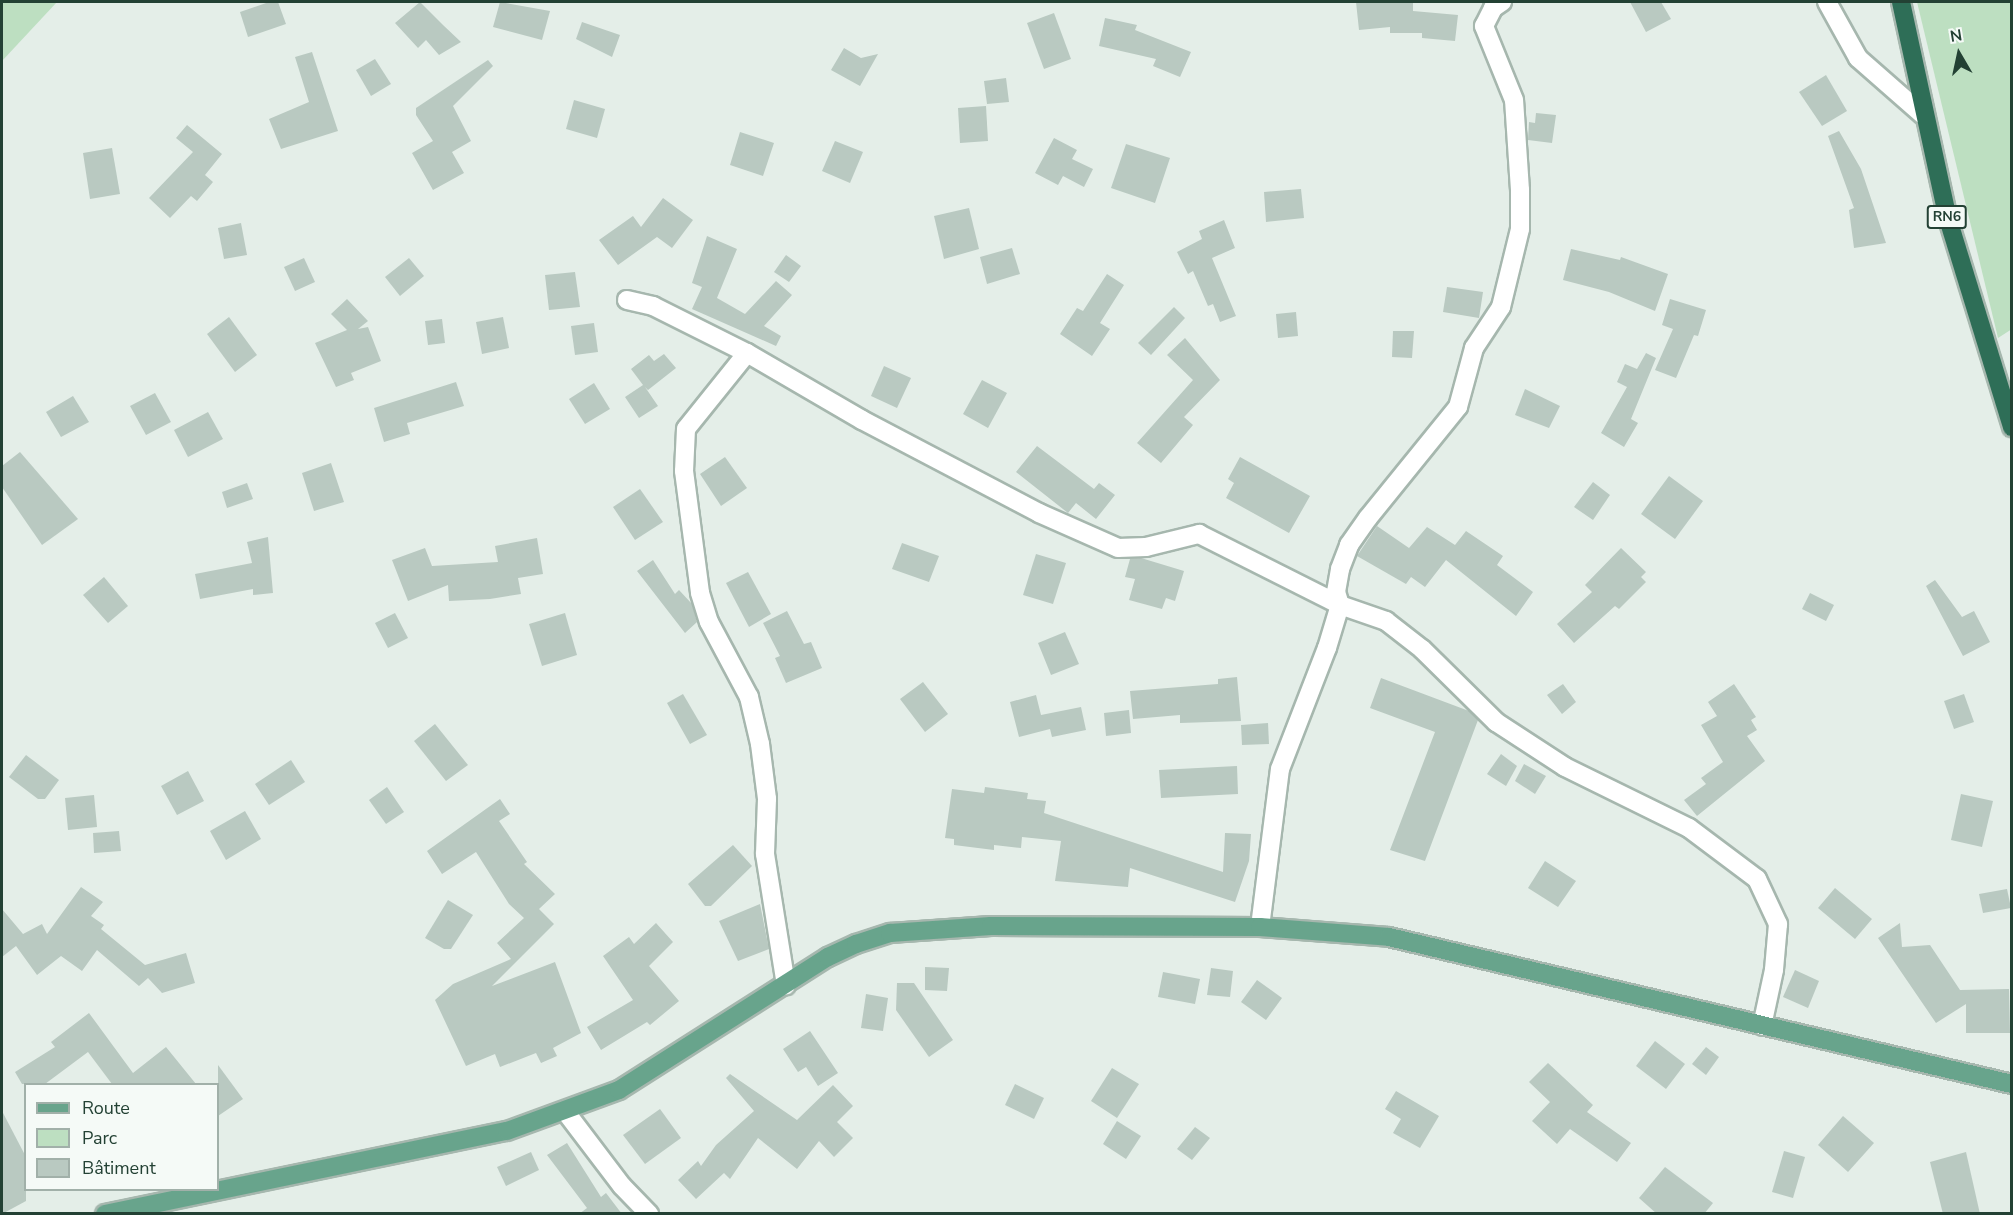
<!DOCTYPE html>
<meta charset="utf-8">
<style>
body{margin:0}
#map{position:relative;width:2013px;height:1215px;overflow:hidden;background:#e4eee8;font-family:"Nunito Sans",sans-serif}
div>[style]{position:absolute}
.green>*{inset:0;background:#bddfc1}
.building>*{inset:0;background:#b9c9c1}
.roads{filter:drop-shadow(2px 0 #a6b7ae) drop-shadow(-2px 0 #a6b7ae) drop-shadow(0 2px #a6b7ae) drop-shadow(0 -2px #a6b7ae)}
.minor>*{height:18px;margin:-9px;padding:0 9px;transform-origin:9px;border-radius:9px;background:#fff}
.major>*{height:18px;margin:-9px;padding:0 9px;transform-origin:9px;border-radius:9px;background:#68a48c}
.highway>*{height:18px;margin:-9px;padding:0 9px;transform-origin:9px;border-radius:9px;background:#2e6e57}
span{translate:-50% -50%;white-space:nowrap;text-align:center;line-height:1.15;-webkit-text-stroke:6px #f5faf7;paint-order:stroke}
.shield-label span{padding:2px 4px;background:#f5faf7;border:2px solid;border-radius:4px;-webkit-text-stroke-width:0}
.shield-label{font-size:14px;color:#234134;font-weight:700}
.frame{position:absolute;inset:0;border:3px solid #234134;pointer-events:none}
.legend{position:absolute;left:24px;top:1083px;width:195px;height:108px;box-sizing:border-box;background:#f5faf7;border:2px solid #a1b0a9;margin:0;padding:8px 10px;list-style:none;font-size:18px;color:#234134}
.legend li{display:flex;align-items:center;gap:12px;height:30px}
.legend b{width:30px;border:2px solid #a1b0a9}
.north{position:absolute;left:1929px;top:24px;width:60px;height:60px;-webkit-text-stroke:4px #f5faf7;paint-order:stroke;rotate:351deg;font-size:16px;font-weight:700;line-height:24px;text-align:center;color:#234134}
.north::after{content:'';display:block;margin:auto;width:21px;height:27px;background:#234134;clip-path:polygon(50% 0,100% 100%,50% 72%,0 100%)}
</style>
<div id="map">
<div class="green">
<i style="clip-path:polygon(2px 2px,57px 2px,2px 61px)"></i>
<i style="clip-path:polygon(1917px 2px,2011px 2px,2012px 329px,1998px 338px)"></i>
</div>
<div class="building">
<i style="clip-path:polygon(269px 2px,278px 2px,286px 24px,248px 37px,240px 12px)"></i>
<i style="clip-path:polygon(420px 2px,443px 25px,461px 42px,439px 55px,426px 40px,418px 48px,395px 23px)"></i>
<i style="clip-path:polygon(500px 2px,550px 11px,542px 40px,493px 27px)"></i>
<i style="clip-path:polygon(1356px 2px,1404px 2px,1413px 3px,1413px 11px,1458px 15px,1455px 41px,1422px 38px,1422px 33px,1390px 33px,1390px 27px,1359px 30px)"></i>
<i style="clip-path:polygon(1630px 2px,1661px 2px,1671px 19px,1646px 32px)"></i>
<i style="clip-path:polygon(1054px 13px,1071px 59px,1044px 69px,1027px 23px)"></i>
<i style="clip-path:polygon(1105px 18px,1137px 25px,1135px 30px,1191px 52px,1180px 77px,1153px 66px,1156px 59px,1099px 46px)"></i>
<i style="clip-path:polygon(582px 22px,620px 35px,612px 57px,576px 39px)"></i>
<i style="clip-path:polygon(844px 48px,861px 58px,878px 54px,860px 86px,831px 70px)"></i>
<i style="clip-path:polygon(312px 52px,338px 131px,281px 149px,269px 119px,309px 102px,295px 57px)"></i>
<i style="clip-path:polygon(375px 59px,391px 84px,371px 96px,356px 70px)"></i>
<i style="clip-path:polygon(488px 60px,493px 66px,453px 106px,471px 141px,452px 152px,464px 173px,433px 190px,412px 153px,433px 141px,416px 115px,416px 108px)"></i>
<i style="clip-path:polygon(1826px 75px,1847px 111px,1822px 126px,1799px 92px)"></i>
<i style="clip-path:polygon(1006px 78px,1009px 102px,987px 104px,984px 81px)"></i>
<i style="clip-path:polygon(574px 100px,605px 109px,597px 138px,566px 129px)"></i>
<i style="clip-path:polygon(986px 106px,988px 141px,960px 143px,958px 108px)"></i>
<i style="clip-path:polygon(1536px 113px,1556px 115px,1552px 143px,1528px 140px,1529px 122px,1535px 123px)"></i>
<i style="clip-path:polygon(187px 125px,222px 154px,205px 175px,213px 182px,197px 201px,191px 196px,170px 218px,149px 198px,193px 152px,176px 138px)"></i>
<i style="clip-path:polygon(1839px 131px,1861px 169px,1886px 243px,1854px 248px,1849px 210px,1854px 208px,1828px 136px)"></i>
<i style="clip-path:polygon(740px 132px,774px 143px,763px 176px,730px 165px)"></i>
<i style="clip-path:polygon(1054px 138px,1077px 150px,1072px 159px,1093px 169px,1084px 187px,1063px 176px,1058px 185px,1035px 173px)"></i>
<i style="clip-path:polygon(835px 141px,863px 152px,850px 183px,822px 171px)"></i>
<i style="clip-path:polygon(1126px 144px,1170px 158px,1155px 203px,1111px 188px)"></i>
<i style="clip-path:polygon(112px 148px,120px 194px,90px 199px,83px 153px)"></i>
<i style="clip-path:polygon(1301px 189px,1304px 218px,1266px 222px,1264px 192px)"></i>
<i style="clip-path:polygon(663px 198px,693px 220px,672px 248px,657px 237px,618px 265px,599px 240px,633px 216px,641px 227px)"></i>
<i style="clip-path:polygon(969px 208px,979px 249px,944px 259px,934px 216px)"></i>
<i style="clip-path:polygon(1224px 220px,1235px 248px,1212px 258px,1236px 316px,1220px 322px,1213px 304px,1208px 306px,1193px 271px,1188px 274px,1177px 252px,1202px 239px,1199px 231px)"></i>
<i style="clip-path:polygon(241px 223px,247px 255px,224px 259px,218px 228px)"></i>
<i style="clip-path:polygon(707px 236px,737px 249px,717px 298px,745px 314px,776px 281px,792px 295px,764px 326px,781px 336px,776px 346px,692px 309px,702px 287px,692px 283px)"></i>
<i style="clip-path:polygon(1012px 248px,1020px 274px,987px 284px,980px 257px)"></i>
<i style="clip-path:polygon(1571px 249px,1620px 260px,1621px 257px,1668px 274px,1655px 311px,1609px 292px,1563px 280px)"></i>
<i style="clip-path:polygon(786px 255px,801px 266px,789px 282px,774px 272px)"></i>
<i style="clip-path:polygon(304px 258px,315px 282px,295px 291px,284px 267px)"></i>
<i style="clip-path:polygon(409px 258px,424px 276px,400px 296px,385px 277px)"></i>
<i style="clip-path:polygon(575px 272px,580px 307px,549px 310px,545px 275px)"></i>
<i style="clip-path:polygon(1107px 274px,1124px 285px,1100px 323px,1110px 329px,1092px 356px,1060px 334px,1077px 308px,1083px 311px)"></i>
<i style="clip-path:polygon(1447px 287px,1483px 292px,1479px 318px,1443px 312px)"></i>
<i style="clip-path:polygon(347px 299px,368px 321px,358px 329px,368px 327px,381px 361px,351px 373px,354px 380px,336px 387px,315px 343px,347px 330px,331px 314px)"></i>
<i style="clip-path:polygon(1670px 299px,1706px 310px,1698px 336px,1694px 335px,1676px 378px,1655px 370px,1673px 329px,1662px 325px)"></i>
<i style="clip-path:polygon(1174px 307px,1185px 318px,1151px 355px,1138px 343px)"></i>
<i style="clip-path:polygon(1296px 312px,1298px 336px,1278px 338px,1276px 314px)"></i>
<i style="clip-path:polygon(229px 317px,257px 355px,235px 372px,207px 334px)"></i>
<i style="clip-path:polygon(503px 317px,509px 348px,482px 354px,476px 322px)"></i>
<i style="clip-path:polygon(442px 319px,445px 343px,428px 345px,425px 321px)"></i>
<i style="clip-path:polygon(594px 323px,598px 352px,575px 355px,571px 326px)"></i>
<i style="clip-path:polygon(1393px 331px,1414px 331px,1412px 358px,1392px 357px)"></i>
<i style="clip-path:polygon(1185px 338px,1220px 380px,1184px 417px,1193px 425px,1161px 463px,1137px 443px,1193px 380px,1167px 355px)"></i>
<i style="clip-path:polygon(1646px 353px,1656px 358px,1631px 419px,1638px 423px,1624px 447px,1601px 433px,1627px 387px,1617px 382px,1625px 364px,1637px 369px)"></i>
<i style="clip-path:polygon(664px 354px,676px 368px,648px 390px,645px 387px,658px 406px,639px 418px,625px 397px,643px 385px,631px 369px,649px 355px,654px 361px)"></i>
<i style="clip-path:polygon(884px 366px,911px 378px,897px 408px,871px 396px)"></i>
<i style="clip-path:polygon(982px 380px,1007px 393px,988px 428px,963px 414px)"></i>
<i style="clip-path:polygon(456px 382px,464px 406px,407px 423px,410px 434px,384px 442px,374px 408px)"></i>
<i style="clip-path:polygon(594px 383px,610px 409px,585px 424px,569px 399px)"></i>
<i style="clip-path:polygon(1525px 389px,1560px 406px,1549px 428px,1515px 415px)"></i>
<i style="clip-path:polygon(155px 393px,171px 422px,146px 435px,130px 406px)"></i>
<i style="clip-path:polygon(73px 396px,89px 422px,61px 437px,46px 412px)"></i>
<i style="clip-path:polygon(208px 412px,223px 439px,188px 457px,174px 430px)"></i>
<i style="clip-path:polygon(1037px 446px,1094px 489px,1099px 483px,1115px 495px,1096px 519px,1076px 503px,1068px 513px,1016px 472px)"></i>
<i style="clip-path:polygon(20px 452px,78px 519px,42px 545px,2px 487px,2px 466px)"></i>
<i style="clip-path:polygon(725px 457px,747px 488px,721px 506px,700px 474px)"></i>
<i style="clip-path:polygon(1240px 457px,1310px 496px,1289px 533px,1226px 498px,1234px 483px,1228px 479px)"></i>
<i style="clip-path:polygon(331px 463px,344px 502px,314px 511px,302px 473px)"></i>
<i style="clip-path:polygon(1669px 476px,1703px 501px,1675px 539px,1641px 514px)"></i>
<i style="clip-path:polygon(1593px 482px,1610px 495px,1593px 520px,1574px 507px)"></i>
<i style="clip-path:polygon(247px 483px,253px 499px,227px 508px,222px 492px)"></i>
<i style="clip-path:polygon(640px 489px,663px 522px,635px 540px,613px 507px)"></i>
<i style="clip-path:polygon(1377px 526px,1409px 548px,1427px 527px,1455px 545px,1466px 531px,1503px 556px,1497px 565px,1533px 592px,1516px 616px,1446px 560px,1425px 587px,1411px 577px,1406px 584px,1357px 556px)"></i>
<i style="clip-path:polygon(268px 537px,273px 593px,253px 595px,253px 589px,200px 599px,195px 574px,252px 563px,247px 542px)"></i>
<i style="clip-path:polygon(537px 538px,543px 574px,518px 578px,521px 594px,490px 599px,449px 601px,448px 585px,408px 601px,392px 560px,425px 548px,432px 566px,498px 562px,495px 546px)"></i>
<i style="clip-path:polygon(902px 543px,939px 556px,929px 582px,892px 569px)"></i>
<i style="clip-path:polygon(1621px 548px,1646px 572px,1641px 577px,1646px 582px,1619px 609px,1615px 606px,1574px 643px,1557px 624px,1592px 592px,1585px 585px)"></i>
<i style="clip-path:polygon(1036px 554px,1066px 563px,1053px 604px,1023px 595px)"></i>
<i style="clip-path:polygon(1141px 558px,1184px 571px,1175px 601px,1166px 598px,1162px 609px,1129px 600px,1135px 579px,1125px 577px,1130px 559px)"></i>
<i style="clip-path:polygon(653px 560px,675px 594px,679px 590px,692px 604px,697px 622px,685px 633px,637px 571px)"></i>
<i style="clip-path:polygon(748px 572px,771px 614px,749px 627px,726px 583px)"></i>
<i style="clip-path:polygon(104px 577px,128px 606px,108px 623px,83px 595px)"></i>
<i style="clip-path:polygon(1935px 580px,1962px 617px,1974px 611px,1990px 642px,1963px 656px,1926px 586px)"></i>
<i style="clip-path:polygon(1810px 593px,1834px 605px,1826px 621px,1802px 609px)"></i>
<i style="clip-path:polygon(787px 611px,804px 644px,811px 642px,822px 668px,786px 683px,775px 658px,780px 656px,763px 623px)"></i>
<i style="clip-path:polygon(395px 613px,408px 638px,388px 648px,375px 623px)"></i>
<i style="clip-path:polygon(565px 613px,577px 655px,542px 666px,529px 624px)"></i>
<i style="clip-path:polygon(1065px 632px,1079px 664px,1051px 675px,1038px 643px)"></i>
<i style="clip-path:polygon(1237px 677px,1241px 721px,1180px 723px,1180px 715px,1133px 719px,1130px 691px,1218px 684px,1218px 679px)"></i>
<i style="clip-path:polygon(1381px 678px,1469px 711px,1478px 720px,1425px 861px,1390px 850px,1435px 732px,1370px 708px)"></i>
<i style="clip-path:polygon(923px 682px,948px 714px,925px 732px,900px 699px)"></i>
<i style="clip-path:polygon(1563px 684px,1576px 702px,1562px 714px,1547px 695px)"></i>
<i style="clip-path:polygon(1734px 684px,1756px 717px,1751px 720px,1757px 730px,1747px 736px,1765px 761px,1697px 816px,1684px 800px,1706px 784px,1701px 778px,1723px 762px,1701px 725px,1717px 716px,1708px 702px)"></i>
<i style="clip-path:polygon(683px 694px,707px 735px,690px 744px,667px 703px)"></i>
<i style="clip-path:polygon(1964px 694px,1974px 722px,1954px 729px,1944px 701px)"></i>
<i style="clip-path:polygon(1036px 695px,1041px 715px,1081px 707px,1086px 730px,1052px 737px,1050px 729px,1019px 737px,1010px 702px)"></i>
<i style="clip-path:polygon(1129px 710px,1131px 733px,1106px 736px,1104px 713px)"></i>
<i style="clip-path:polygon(1268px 723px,1269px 744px,1242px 745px,1241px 725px)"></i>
<i style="clip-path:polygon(435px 724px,468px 765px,446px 781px,414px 741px)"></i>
<i style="clip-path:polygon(1501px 754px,1517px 766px,1506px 786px,1487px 774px)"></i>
<i style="clip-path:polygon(26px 755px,59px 780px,45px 799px,38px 799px,9px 777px)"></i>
<i style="clip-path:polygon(291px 760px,305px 782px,269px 805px,255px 784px)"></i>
<i style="clip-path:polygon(1524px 764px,1546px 776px,1535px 794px,1515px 781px)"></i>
<i style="clip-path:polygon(1237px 766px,1238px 794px,1161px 798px,1159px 770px)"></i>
<i style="clip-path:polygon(188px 771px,204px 801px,177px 815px,161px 786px)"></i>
<i style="clip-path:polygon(387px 787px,404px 812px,386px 824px,369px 800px)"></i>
<i style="clip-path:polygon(985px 787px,1028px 793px,1027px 799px,1046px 801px,1044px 813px,1223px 872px,1225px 833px,1251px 834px,1249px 861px,1235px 902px,1130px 868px,1128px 887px,1055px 881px,1061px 841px,1022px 837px,1021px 848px,994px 845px,994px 850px,954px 845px,954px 839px,945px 838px,952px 789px,984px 793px)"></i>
<i style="clip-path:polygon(1961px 794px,1993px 801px,1982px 847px,1951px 840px)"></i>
<i style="clip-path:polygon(94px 795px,97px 827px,68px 830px,65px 798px)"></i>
<i style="clip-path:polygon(500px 799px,510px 814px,499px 821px,527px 862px,524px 864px,555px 894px,539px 909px,554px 924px,492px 986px,555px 962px,581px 1033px,553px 1048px,557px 1056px,541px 1063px,536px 1053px,500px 1067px,495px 1054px,466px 1066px,435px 1000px,453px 984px,511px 959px,497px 943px,524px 918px,509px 904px,476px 852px,442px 874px,427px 851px)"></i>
<i style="clip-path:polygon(245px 811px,261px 839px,226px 860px,210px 831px)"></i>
<i style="clip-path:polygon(119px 831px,121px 851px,94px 853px,93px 833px)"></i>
<i style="clip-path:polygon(733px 845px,752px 866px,711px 906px,705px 906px,688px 884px)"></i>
<i style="clip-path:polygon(1545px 861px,1576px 881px,1558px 907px,1528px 888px)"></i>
<i style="clip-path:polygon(81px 887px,103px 902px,91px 916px,104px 925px,101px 929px,145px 965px,186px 953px,195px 983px,162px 993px,148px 978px,139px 986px,97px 950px,82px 971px,61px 956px,37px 975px,16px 946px,2px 957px,2px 909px,23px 934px,42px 924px,47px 934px)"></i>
<i style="clip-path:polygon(1835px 888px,1872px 919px,1855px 939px,1818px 908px)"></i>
<i style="clip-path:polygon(2007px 889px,2011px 908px,1983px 913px,1979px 894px)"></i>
<i style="clip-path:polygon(448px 900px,473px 915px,451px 949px,444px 949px,425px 938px)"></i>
<i style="clip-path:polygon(760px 904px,769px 949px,738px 961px,719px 921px)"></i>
<i style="clip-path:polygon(656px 923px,673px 942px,649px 966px,679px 1001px,650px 1025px,647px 1022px,601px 1050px,587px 1027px,633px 1000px,603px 956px,629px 937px,634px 944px)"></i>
<i style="clip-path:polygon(1900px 923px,1902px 947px,1930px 945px,1960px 990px,2009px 989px,2010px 1033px,1966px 1033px,1966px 1004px,1936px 1023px,1878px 938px)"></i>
<i style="clip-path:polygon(925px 967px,949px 968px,947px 991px,925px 990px)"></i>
<i style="clip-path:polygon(1211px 968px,1233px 971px,1230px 997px,1207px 995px)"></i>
<i style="clip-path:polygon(1795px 970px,1819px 981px,1808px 1008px,1783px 997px)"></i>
<i style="clip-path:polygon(1163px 972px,1200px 979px,1195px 1004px,1158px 997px)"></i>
<i style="clip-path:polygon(1257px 980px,1282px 998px,1266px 1020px,1241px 1002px)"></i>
<i style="clip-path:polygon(897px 983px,914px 983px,953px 1040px,929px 1057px,896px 1010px)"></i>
<i style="clip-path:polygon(866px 994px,888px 998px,883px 1031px,861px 1028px)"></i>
<i style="clip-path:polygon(89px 1013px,133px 1073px,166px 1047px,196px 1084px,112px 1084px,88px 1052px,45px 1084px,22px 1084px,15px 1072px,55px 1047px,51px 1042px)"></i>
<i style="clip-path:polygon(810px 1031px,838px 1073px,818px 1086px,806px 1067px,798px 1072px,783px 1049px)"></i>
<i style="clip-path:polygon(1655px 1041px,1685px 1064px,1666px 1089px,1636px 1066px)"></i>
<i style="clip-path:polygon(1706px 1047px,1719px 1057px,1706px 1075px,1692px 1064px)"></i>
<i style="clip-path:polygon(1548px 1063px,1593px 1105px,1587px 1112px,1631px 1143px,1617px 1162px,1570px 1129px,1557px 1144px,1532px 1121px,1550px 1102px,1529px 1082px)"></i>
<i style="clip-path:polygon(218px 1065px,243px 1099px,218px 1116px)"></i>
<i style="clip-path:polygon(1112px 1068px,1139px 1084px,1117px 1118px,1091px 1101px)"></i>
<i style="clip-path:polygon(730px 1074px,797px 1120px,833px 1085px,853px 1106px,837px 1122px,853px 1138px,834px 1157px,819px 1141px,797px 1169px,758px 1138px,730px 1179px,724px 1173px,696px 1199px,678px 1180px,698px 1161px,701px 1166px,716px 1145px,754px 1111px,726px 1078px)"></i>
<i style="clip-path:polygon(1015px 1084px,1044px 1098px,1034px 1119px,1005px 1105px)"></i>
<i style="clip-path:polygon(1396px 1091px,1439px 1116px,1420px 1148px,1393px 1133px,1401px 1119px,1385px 1109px)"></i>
<i style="clip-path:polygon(660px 1109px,681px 1138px,645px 1164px,623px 1135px)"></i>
<i style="clip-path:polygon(2px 1111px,26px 1157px,26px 1201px,2px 1214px)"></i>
<i style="clip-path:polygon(1843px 1116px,1874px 1143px,1848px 1172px,1818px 1145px)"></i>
<i style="clip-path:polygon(1117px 1121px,1141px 1136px,1126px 1159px,1103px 1144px)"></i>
<i style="clip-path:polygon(1195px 1127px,1210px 1138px,1192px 1160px,1177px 1149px)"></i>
<i style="clip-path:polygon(567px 1143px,601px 1197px,606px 1193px,622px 1214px,579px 1214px,587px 1208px,547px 1155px)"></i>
<i style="clip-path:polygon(1784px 1151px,1805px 1157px,1793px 1198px,1772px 1192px)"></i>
<i style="clip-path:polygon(531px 1152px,539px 1170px,506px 1186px,497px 1167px)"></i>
<i style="clip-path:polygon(1966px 1152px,1980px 1214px,1943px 1214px,1930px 1162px)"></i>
<i style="clip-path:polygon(1665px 1167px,1713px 1203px,1704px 1214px,1657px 1214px,1639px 1198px)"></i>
</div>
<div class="roads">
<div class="minor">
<i style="left:1827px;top:2px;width:64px;rotate:61deg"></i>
<i style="left:1858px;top:58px;width:86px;rotate:41.2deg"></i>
<i style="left:627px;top:300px;width:27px;rotate:13deg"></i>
<i style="left:653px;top:306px;width:105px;rotate:26.6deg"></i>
<i style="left:747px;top:353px;width:133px;rotate:30.2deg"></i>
<i style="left:862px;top:420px;width:200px;rotate:27.7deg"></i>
<i style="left:1039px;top:513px;width:86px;rotate:23.9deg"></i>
<i style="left:1118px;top:548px;width:28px;rotate:-2deg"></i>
<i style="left:1146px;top:547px;width:55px;rotate:-13.8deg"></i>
<i style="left:1199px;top:534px;width:158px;rotate:26.7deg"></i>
<i style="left:1340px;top:605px;width:49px;rotate:19.2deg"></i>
<i style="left:1386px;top:621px;width:46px;rotate:37.9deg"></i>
<i style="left:1422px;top:649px;width:104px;rotate:44.6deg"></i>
<i style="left:1496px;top:722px;width:82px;rotate:33.1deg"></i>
<i style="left:1565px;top:767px;width:138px;rotate:26.2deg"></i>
<i style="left:1689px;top:828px;width:85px;rotate:36.9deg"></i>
<i style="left:1757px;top:879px;width:50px;rotate:65deg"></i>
<i style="left:1778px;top:924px;width:46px;rotate:95deg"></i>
<i style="left:1774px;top:970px;width:57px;rotate:102.1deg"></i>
<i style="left:747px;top:353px;width:97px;rotate:128.8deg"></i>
<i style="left:686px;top:429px;width:42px;rotate:92.7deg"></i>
<i style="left:684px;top:471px;width:123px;rotate:82.5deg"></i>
<i style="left:700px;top:593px;width:30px;rotate:73deg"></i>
<i style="left:709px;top:622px;width:85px;rotate:61.9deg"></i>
<i style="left:749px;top:697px;width:48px;rotate:76.8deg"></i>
<i style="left:760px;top:744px;width:55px;rotate:82.7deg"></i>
<i style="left:767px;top:799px;width:55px;rotate:92.1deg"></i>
<i style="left:765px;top:854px;width:133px;rotate:80.9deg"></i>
<i style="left:1260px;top:927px;width:159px;rotate:-82.8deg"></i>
<i style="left:1280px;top:769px;width:130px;rotate:-68.8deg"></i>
<i style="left:1327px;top:648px;width:45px;rotate:-73.2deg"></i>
<i style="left:1340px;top:605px;width:14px;rotate:-107deg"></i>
<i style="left:1336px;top:592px;width:23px;rotate:-80deg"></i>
<i style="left:1340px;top:569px;width:26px;rotate:-69deg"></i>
<i style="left:1349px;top:545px;width:33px;rotate:-55deg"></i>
<i style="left:1368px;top:518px;width:143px;rotate:-51deg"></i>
<i style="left:1458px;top:407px;width:61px;rotate:-74.8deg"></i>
<i style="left:1474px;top:348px;width:49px;rotate:-56.6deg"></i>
<i style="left:1501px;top:307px;width:80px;rotate:-76.3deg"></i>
<i style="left:1520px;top:229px;width:39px;rotate:-90deg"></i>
<i style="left:1520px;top:190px;width:90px;rotate:-93.8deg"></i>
<i style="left:1514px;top:100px;width:80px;rotate:-112.1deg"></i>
<i style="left:1484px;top:26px;width:20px;rotate:-63deg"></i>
<i style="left:1493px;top:8px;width:11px;rotate:-34deg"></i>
<i style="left:565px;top:1111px;width:94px;rotate:52.8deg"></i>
<i style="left:622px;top:1186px;width:39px;rotate:46deg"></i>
</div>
<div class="major">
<i style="left:105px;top:1214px;width:410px;rotate:-11.7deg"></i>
<i style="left:507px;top:1131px;width:119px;rotate:-20.1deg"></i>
<i style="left:619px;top:1090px;width:248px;rotate:-32.5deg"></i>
<i style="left:828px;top:957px;width:31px;rotate:-25deg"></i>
<i style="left:856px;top:944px;width:36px;rotate:-18deg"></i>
<i style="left:890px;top:933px;width:101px;rotate:-4deg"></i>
<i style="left:991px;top:926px;width:269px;rotate:0.2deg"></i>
<i style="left:1260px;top:927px;width:129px;rotate:4.4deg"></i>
<i style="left:1389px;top:937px;width:640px;rotate:13.28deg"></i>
</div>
<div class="highway">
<i style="left:1901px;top:2px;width:222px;rotate:77.8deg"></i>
<i style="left:1948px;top:219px;width:218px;rotate:72.9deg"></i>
</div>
</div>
<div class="shield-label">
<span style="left:1947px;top:217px">RN6</span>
</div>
<div class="frame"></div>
<ul class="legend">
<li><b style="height:8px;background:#68a48c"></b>Route</li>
<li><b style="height:16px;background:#bddfc1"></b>Parc</li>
<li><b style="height:16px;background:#b9c9c1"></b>Bâtiment</li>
</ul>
<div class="north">N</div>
</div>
